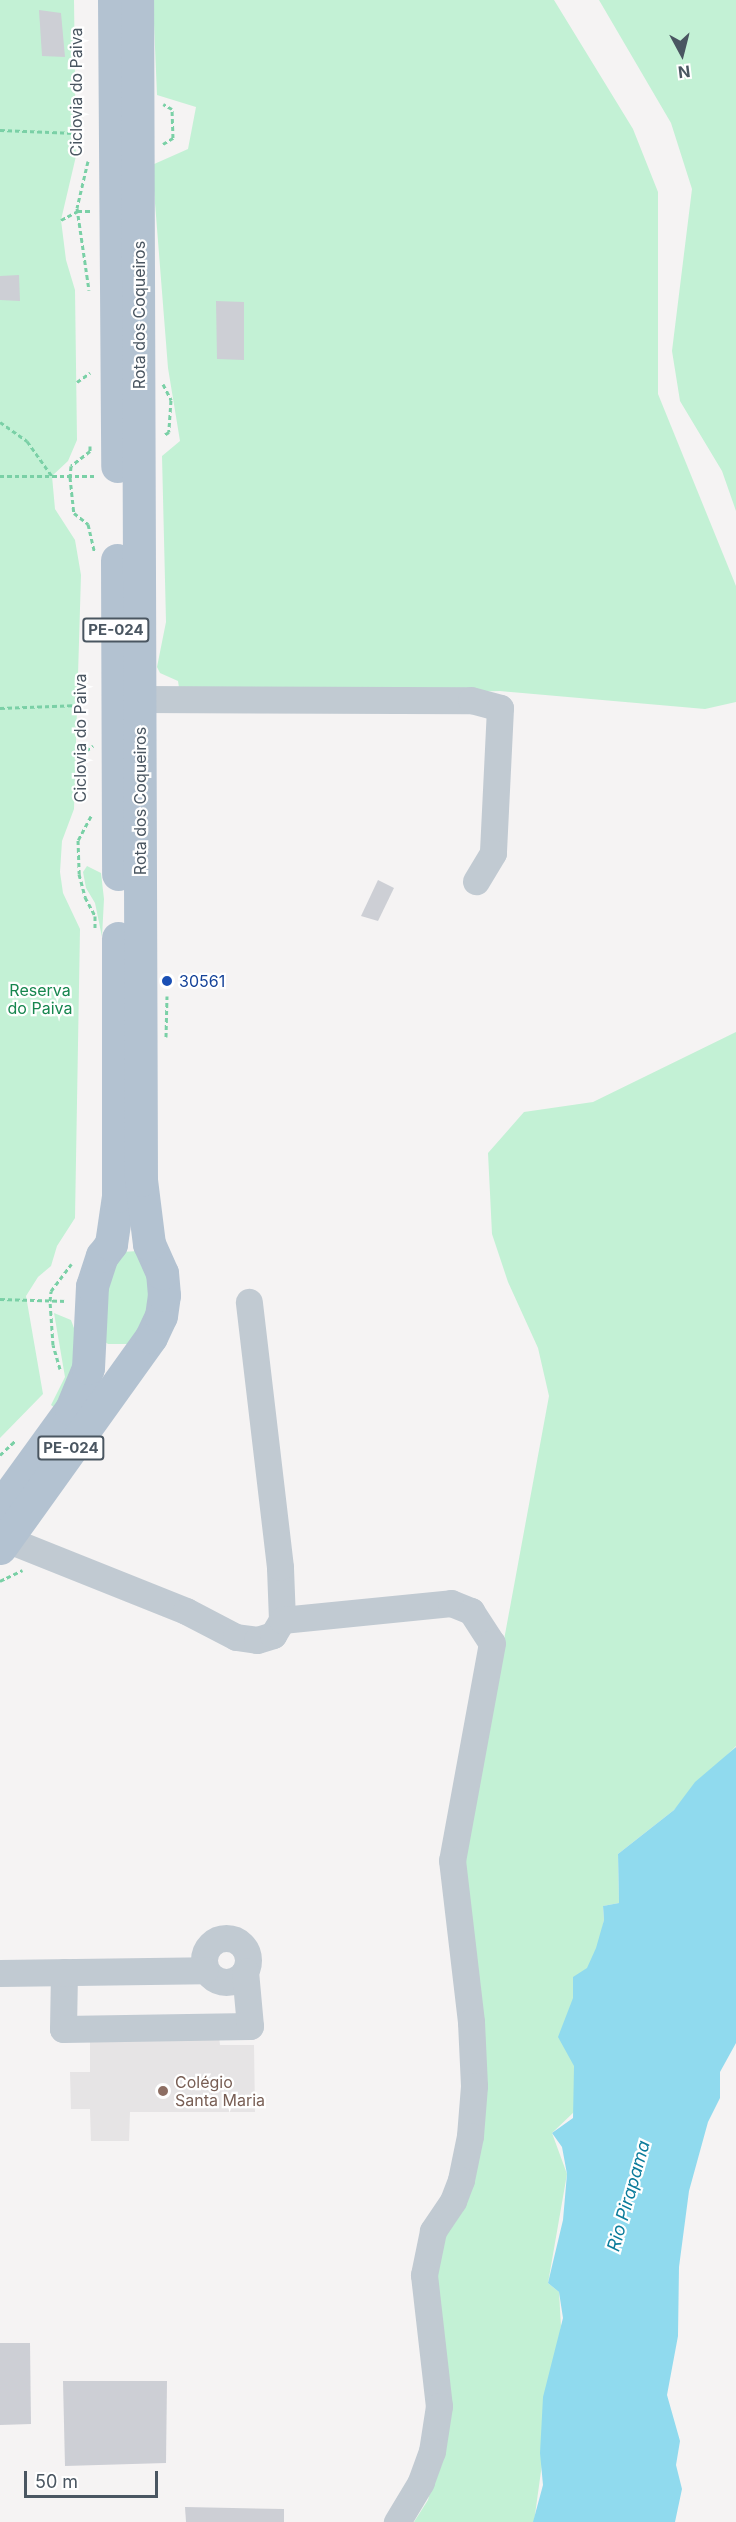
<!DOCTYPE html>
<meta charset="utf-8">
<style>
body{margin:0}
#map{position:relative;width:736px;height:2522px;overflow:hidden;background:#f5f3f3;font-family:Inter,sans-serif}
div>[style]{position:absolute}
.education>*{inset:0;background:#e6e4e5}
.green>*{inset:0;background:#c3f1d5}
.water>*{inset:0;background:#90daee}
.building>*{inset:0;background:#cdcfd5}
.path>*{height:3px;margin-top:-1.5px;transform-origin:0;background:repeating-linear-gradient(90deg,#7ad0a6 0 4.5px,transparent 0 7.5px)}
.minor>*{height:27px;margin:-13.5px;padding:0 13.5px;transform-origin:13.5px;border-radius:13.5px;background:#c1cad2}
.minor>.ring{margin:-13.5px;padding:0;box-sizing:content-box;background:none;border:27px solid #c1cad2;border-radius:50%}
.major>*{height:33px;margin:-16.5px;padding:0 16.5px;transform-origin:16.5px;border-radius:16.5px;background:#b3c2d1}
.dots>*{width:16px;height:16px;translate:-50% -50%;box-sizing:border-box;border:3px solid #fff;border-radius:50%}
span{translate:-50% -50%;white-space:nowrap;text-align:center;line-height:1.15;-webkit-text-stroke:4.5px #fff;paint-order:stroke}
.shield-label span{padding:2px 4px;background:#fff;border:2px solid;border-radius:4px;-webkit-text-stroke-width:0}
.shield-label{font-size:15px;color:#4a5661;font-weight:700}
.street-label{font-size:16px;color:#4a5661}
.transit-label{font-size:16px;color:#164399}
.left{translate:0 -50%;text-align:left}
.park-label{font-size:16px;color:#17864f}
.education-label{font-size:16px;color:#785e54}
.water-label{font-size:18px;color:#0c7c9b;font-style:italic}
.north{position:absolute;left:652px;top:24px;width:60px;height:60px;-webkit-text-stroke:4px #fff;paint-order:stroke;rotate:173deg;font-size:16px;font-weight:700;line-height:24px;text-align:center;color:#4a5661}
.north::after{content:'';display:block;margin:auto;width:21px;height:27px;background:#4a5661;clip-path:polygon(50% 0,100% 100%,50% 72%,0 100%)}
.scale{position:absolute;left:24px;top:2471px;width:134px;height:27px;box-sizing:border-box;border:3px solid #4a5661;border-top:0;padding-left:8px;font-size:18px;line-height:21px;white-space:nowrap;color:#4a5661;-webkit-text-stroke:4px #fff;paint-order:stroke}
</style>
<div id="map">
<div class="education">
<i style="clip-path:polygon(219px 2037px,220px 2045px,254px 2045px,255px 2112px,130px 2112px,129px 2141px,91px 2141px,90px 2109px,71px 2109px,70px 2072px,90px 2072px,90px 2039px)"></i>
</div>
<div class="green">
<i style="clip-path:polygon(0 0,74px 0,76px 156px,61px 220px,66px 260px,75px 290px,77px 440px,68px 461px,52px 476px,55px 509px,75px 540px,81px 575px,74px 809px,62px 841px,60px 872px,63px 893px,80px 929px,75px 1218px,57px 1246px,51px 1266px,38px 1277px,26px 1296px,43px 1394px,0 1438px)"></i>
<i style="clip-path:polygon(153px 0,554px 0,633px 129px,658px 192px,658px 394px,736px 586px,736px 702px,705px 709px,500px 691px,191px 699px,180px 694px,178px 681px,160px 673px,157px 667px,166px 622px,162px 456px,180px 441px,168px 368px,152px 165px,188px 149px,196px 107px,157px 95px)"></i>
<i style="clip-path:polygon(599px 0,736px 0,736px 511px,722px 471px,680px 401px,672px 351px,692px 189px,671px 123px)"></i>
<i style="clip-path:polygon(87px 866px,101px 873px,104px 899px,102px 937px,95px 903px,86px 888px,83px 872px)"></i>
<i style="clip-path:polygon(736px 1032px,736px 1746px,674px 1810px,618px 1854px,619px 1903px,603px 1906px,604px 1920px,574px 2066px,574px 2112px,552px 2133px,567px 2174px,548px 2283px,559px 2292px,561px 2326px,534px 2522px,414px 2522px,428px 2500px,442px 2445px,434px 2273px,441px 2237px,464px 2204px,463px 1862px,549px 1396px,538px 1348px,508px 1282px,492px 1234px,488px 1153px,524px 1112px,593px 1102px)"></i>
<i style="clip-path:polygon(138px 1251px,156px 1297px,130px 1344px,108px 1344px,98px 1337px,97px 1292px,122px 1252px)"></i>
<i style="clip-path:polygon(54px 1313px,71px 1320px,78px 1339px,76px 1365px,55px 1408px,51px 1405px,65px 1377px)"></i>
</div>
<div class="water">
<i style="clip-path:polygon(736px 1747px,736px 2043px,720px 2072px,720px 2098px,708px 2122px,689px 2191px,679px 2267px,678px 2336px,667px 2395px,680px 2441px,676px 2465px,682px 2489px,675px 2522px,533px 2522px,543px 2485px,540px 2453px,543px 2397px,563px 2318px,559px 2292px,548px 2283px,563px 2220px,567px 2174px,562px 2147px,552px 2133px,573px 2118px,574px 2066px,558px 2037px,573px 1998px,573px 1977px,587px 1968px,596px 1948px,604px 1920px,603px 1906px,619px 1903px,618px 1854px,674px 1810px,695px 1782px)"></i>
</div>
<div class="building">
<i style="clip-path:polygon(39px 10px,61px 13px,65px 57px,42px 56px)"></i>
<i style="clip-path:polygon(19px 275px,20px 301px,0 300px,0 276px)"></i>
<i style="clip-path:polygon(216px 301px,244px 302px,244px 360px,217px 359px)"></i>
<i style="clip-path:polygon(378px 880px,394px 888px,378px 921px,361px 916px)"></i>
<i style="clip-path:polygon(0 2343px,30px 2343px,31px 2424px,0 2425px)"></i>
<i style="clip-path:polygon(63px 2381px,167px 2381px,166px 2463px,65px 2466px)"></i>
<i style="clip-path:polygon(185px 2507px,284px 2509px,284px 2522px,186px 2522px)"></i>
</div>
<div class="path">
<i style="left:0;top:130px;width:75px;rotate:2.3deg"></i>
<i style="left:163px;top:144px;width:12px;rotate:-31deg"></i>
<i style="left:173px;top:138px;width:29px;rotate:-92deg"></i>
<i style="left:172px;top:109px;width:10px;rotate:-151deg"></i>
<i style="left:88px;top:161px;width:48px;rotate:103.2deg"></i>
<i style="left:77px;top:208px;width:83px;rotate:81.7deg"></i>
<i style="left:61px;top:220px;width:19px;rotate:-28deg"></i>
<i style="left:78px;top:211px;width:13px"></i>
<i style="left:77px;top:382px;width:16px;rotate:-35deg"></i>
<i style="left:163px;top:384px;width:18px;rotate:63deg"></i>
<i style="left:171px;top:400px;width:32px;rotate:94deg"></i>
<i style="left:169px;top:432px;width:6px;rotate:149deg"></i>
<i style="left:0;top:422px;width:33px;rotate:35deg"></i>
<i style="left:27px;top:441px;width:43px;rotate:54.5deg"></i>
<i style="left:90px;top:446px;width:5px;rotate:90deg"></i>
<i style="left:90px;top:451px;width:24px;rotate:142deg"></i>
<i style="left:71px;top:466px;width:11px;rotate:95deg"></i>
<i style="left:70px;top:477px;width:36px;rotate:84deg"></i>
<i style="left:74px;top:513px;width:18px;rotate:38deg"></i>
<i style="left:88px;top:524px;width:28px;rotate:77deg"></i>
<i style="left:0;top:476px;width:94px"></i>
<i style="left:0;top:708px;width:80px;rotate:-2.1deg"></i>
<i style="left:80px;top:755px;width:16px;rotate:-35deg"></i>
<i style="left:91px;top:816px;width:27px;rotate:118deg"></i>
<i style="left:78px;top:840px;width:34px;rotate:88deg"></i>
<i style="left:79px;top:874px;width:24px;rotate:75deg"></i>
<i style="left:85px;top:897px;width:21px;rotate:62deg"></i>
<i style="left:95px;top:916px;width:13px;rotate:90deg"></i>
<i style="left:166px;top:1037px;width:41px;rotate:-88.6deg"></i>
<i style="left:0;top:1299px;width:67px;rotate:1.7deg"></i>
<i style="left:60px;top:1369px;width:25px;rotate:-106deg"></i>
<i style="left:53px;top:1345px;width:44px;rotate:-93.9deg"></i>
<i style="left:50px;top:1301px;width:10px;rotate:-84deg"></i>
<i style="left:51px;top:1291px;width:34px;rotate:-53deg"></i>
<i style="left:0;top:1455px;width:21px;rotate:-43deg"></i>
<i style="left:0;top:1581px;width:25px;rotate:-26deg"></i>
</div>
<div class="minor">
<i style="left:140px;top:699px;width:331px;rotate:0.2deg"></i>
<i style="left:471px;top:700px;width:30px;rotate:15deg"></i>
<i style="left:500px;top:708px;width:145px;rotate:92.8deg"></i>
<i style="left:493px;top:853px;width:33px;rotate:121deg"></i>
<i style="left:6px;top:1539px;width:194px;rotate:21.8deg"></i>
<i style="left:186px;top:1611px;width:56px;rotate:27.5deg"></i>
<i style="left:236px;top:1637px;width:21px;rotate:8deg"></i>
<i style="left:257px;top:1640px;width:17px;rotate:-17deg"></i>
<i style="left:273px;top:1635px;width:17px;rotate:-59deg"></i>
<i style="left:282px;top:1620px;width:53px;rotate:-92.2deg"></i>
<i style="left:280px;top:1567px;width:267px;rotate:-96.7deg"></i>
<i style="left:282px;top:1620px;width:170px;rotate:-5.7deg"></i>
<i style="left:451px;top:1603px;width:22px;rotate:22deg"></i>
<i style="left:471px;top:1611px;width:38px;rotate:57deg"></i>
<i style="left:492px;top:1643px;width:221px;rotate:100.4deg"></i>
<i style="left:452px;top:1860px;width:163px;rotate:83.3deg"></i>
<i style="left:471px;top:2022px;width:64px;rotate:87.3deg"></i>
<i style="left:474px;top:2086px;width:50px;rotate:94.6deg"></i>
<i style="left:470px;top:2136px;width:45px;rotate:101.6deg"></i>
<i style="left:461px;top:2180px;width:22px;rotate:111deg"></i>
<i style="left:453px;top:2201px;width:36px;rotate:124deg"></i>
<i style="left:433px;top:2231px;width:45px;rotate:101.6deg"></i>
<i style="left:424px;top:2275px;width:132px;rotate:83.5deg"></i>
<i style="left:439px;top:2406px;width:46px;rotate:98.8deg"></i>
<i style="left:432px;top:2451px;width:33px;rotate:110deg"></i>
<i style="left:421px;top:2482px;width:47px;rotate:121deg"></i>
<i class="ring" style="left:204px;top:1938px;width:17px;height:17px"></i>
<i style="left:64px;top:1972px;width:57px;rotate:91deg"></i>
<i style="left:63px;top:2029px;width:187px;rotate:-0.9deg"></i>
<i style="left:250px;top:2026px;width:55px;rotate:-95.2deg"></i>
<i style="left:0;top:1973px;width:205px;rotate:-0.8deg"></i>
</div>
<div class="major">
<i style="left:114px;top:0;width:466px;rotate:89.6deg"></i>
<i style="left:117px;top:560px;width:314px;rotate:89.8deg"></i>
<i style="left:0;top:1507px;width:121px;rotate:-54.1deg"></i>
<i style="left:71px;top:1409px;width:44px;rotate:-67.5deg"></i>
<i style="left:88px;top:1368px;width:82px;rotate:-87.2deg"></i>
<i style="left:92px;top:1286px;width:32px;rotate:-72deg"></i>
<i style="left:102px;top:1256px;width:15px;rotate:-53deg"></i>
<i style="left:111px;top:1244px;width:49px;rotate:-81.7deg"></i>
<i style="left:118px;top:1196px;width:258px;rotate:-90deg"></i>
<i style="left:0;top:1548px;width:259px;rotate:-54.4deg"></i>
<i style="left:151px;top:1337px;width:23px;rotate:-65deg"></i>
<i style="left:161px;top:1316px;width:21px;rotate:-82deg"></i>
<i style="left:164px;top:1295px;width:22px;rotate:-95deg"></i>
<i style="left:162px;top:1273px;width:32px;rotate:-114deg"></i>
<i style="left:149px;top:1244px;width:64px;rotate:-97.1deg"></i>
<i style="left:141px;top:1180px;width:1180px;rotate:-90.19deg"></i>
</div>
<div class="dots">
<i style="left:167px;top:981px;background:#1a4fb4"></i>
<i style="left:163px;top:2091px;background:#8d6e63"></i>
</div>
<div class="shield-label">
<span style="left:116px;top:630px">PE-024</span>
<span style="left:71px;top:1448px">PE-024</span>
</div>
<div class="street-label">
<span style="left:76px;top:92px;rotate:-90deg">Ciclovia do Paiva</span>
<span style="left:139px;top:315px;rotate:-90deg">Rota dos Coqueiros</span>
<span style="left:80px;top:738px;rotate:-90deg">Ciclovia do Paiva</span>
<span style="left:140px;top:801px;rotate:-90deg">Rota dos Coqueiros</span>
</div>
<div class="transit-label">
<span class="left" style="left:179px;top:981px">30561</span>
</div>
<div class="park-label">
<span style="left:40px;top:999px">Reserva<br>do Paiva</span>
</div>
<div class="education-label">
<span class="left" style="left:175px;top:2091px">Colégio<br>Santa Maria</span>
</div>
<div class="water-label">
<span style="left:629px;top:2196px;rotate:-74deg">Rio Pirapama</span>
</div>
<div class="north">N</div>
<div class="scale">50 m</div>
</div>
